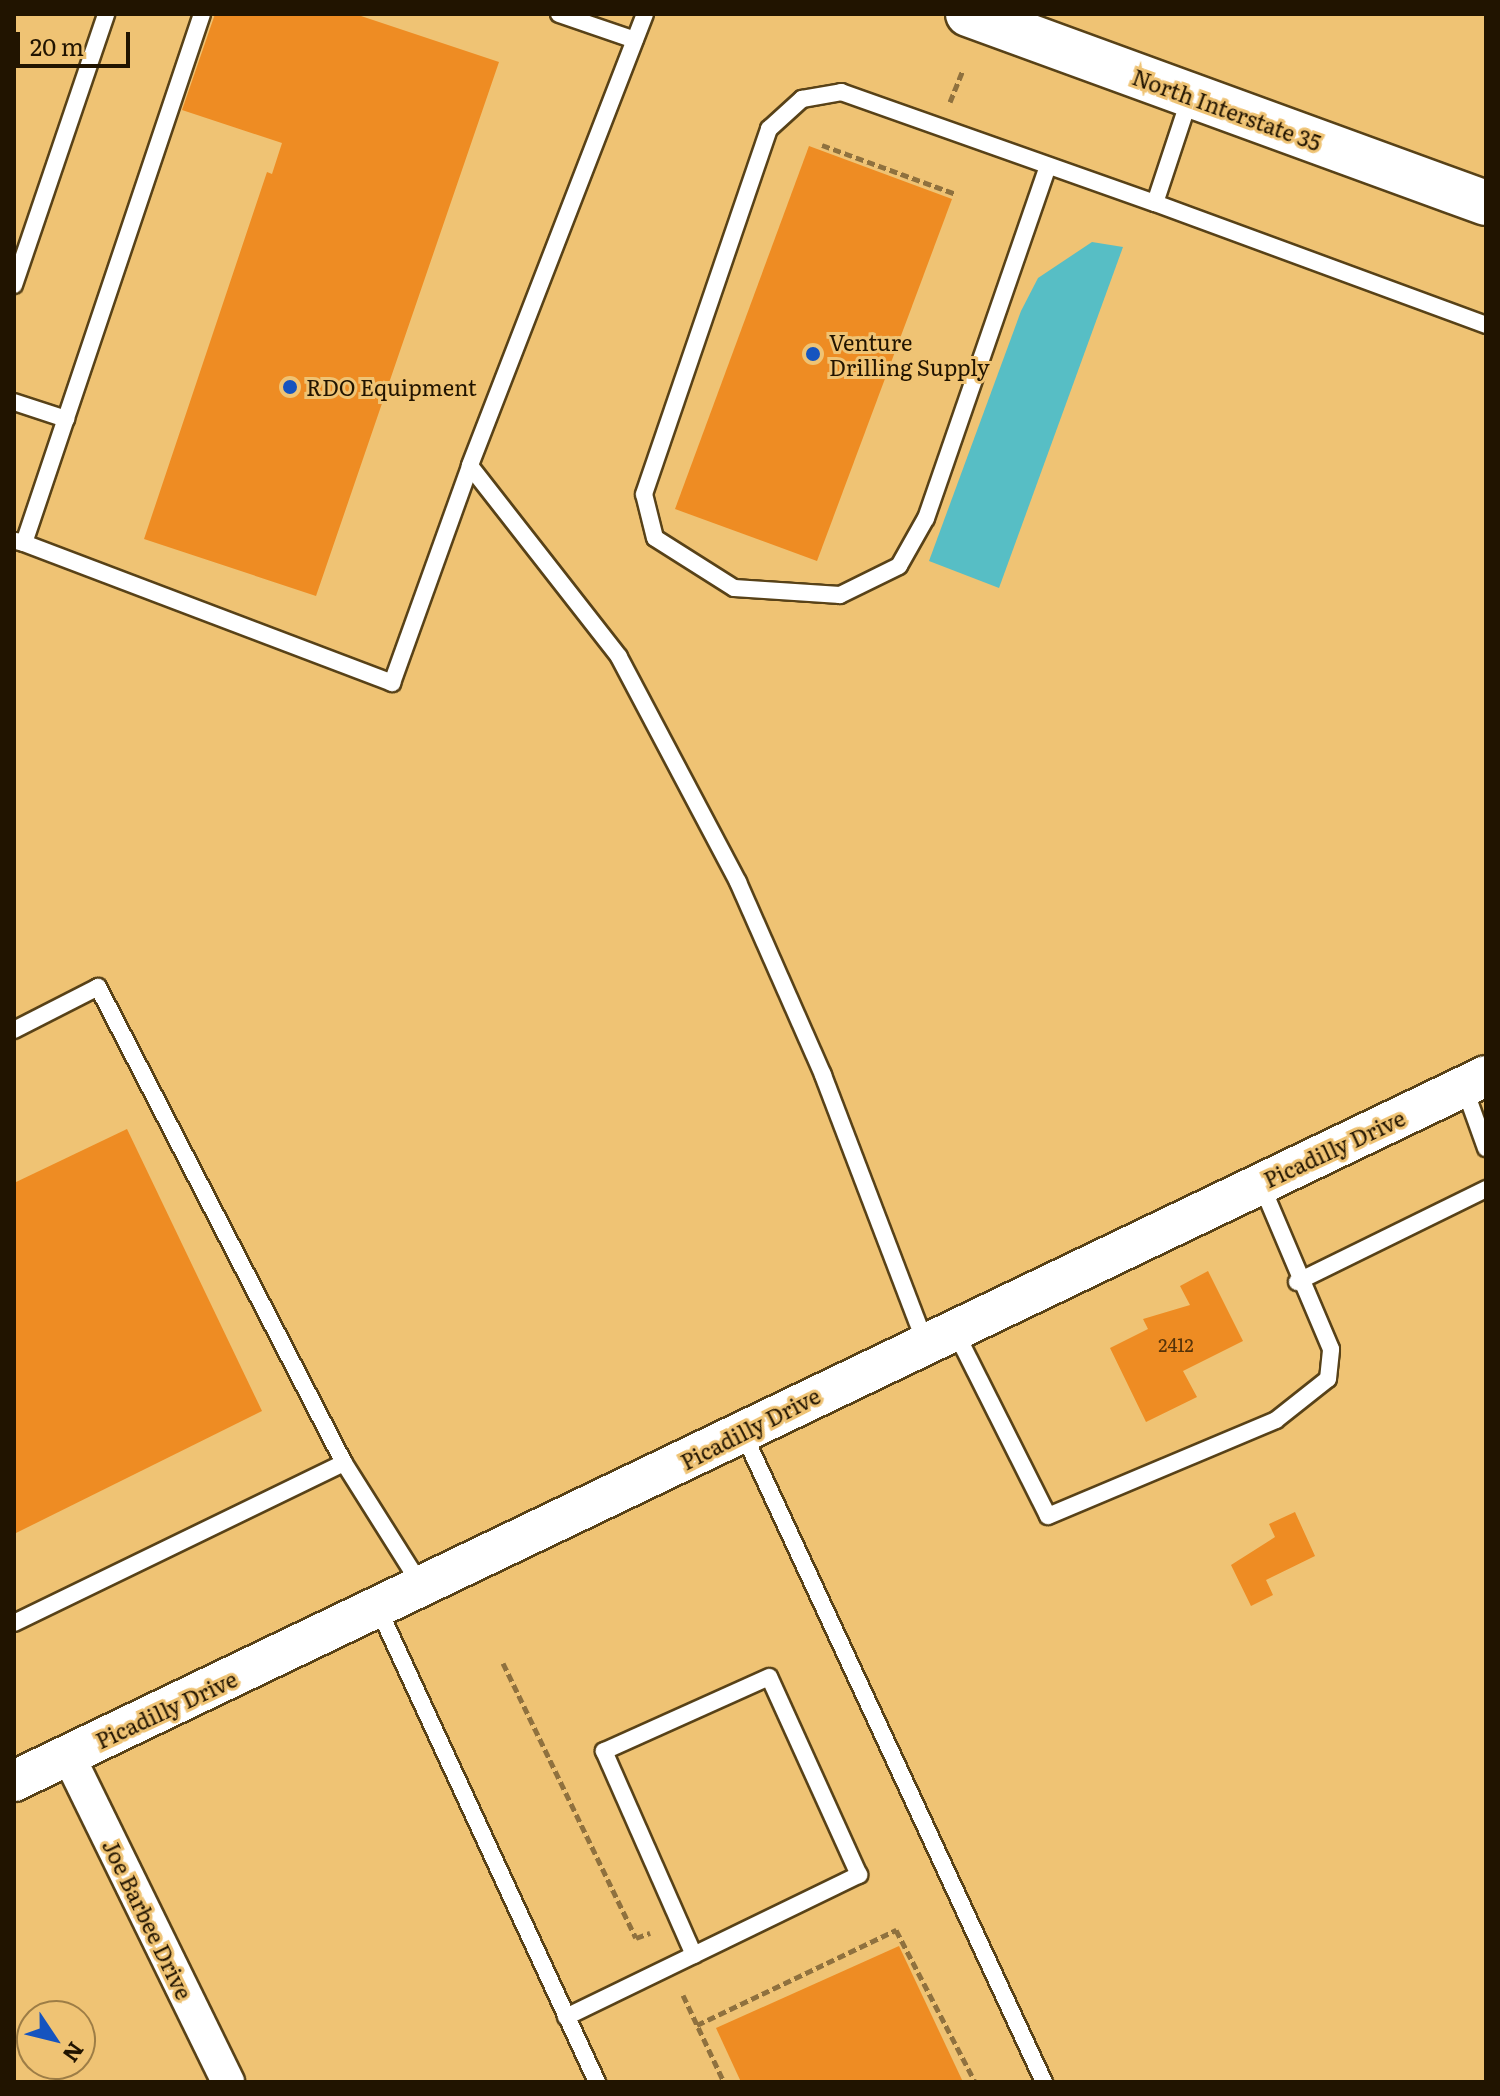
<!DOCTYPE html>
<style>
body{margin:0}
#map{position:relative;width:1500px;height:2096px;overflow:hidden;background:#efc374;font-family:Literata,serif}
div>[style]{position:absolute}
.water>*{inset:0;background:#57bec5}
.building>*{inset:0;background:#ee8c23}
.path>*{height:5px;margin-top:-2.5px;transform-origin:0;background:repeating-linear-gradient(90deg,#8f713e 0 8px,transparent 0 12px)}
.roads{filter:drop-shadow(2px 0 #584218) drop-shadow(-2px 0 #584218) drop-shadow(0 2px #584218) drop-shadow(0 -2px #584218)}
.service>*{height:16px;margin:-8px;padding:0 8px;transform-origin:8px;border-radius:8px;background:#fff}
.minor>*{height:32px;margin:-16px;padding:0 16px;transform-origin:16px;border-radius:16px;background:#fff}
.tertiary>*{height:40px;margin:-20px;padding:0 20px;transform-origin:20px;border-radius:20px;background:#fff}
.secondary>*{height:44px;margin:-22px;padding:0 22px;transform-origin:22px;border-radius:22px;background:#fff}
.dots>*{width:22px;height:22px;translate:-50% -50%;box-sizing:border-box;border:4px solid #efc374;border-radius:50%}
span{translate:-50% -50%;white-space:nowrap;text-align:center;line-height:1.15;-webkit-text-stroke:6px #efc374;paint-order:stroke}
.number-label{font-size:18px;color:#543209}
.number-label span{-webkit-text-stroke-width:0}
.street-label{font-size:22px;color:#211400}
.poi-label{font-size:22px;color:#211400}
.left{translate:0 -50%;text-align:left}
.frame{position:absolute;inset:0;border:16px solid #211400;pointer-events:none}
.north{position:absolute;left:16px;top:2000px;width:80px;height:80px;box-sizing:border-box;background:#efc374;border:2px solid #9d7d46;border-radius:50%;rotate:125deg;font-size:22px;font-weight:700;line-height:32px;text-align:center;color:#211400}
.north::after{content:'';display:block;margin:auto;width:28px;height:36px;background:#1554bf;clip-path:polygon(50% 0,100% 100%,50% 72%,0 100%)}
.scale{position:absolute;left:16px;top:32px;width:114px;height:36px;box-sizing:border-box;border:4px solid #211400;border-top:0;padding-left:10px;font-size:24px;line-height:28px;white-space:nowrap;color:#211400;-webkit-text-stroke:6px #efc374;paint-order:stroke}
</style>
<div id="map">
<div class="water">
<i style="clip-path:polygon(1092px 242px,1123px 247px,999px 588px,929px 561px,1021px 311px,1038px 278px)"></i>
</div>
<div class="building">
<i style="clip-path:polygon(215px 14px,355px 14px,499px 62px,316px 596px,144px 539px,267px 172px,272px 174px,282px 143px,182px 110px)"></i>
<i style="clip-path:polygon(809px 146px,952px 199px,817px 561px,675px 509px)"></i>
<i style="clip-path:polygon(127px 1129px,262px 1411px,14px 1534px,14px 1183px)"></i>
<i style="clip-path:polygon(1208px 1271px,1243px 1341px,1183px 1371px,1197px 1397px,1146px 1422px,1110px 1348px,1148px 1329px,1143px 1319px,1190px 1305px,1180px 1286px)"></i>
<i style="clip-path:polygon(1295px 1512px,1315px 1556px,1266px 1580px,1273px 1595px,1251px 1606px,1231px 1565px,1275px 1537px,1269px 1524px)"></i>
<i style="clip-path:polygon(899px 1946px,963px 2082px,741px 2082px,716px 2028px)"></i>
</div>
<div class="path">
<i style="left:950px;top:102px;width:35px;rotate:-68deg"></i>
<i style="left:822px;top:145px;width:143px;rotate:20.1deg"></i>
<i style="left:503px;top:1663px;width:305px;rotate:64.2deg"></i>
<i style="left:636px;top:1938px;width:15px;rotate:-20deg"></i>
<i style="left:683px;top:1995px;width:96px;rotate:64.8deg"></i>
<i style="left:697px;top:2025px;width:221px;rotate:-25.5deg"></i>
<i style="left:896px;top:1930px;width:171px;rotate:62.5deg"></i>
</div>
<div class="roads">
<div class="service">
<i style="left:559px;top:14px;width:80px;rotate:18.9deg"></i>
<i style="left:645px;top:14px;width:485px;rotate:111.2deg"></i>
<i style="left:470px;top:466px;width:242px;rotate:52deg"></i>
<i style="left:619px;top:657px;width:255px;rotate:62.1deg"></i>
<i style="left:738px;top:882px;width:211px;rotate:66.2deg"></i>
<i style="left:823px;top:1075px;width:286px;rotate:69.1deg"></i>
<i style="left:1048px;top:166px;width:373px;rotate:109.1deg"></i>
<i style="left:926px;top:518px;width:55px;rotate:119.4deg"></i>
<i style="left:899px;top:566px;width:66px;rotate:153.8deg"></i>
<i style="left:840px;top:595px;width:106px;rotate:-176.2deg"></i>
<i style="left:734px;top:588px;width:93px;rotate:-147.7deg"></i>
<i style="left:655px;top:538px;width:45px;rotate:-104deg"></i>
<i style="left:644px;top:494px;width:386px;rotate:-71.1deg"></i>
<i style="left:769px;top:129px;width:45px;rotate:-42.3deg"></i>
<i style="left:802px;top:99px;width:40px;rotate:-10deg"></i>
<i style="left:841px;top:92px;width:333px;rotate:19.5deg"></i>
<i style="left:1155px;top:203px;width:112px;rotate:-71.7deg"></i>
<i style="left:1155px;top:203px;width:353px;rotate:20.2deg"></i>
<i style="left:14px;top:285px;width:286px;rotate:-71.2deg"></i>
<i style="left:14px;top:402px;width:55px;rotate:18.1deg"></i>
<i style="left:16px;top:541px;width:8px;rotate:14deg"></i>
<i style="left:24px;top:543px;width:558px;rotate:-71.4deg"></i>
<i style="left:24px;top:543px;width:394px;rotate:20.8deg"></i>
<i style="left:392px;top:683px;width:231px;rotate:-70.2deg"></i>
<i style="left:14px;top:1030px;width:94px;rotate:-27.1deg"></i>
<i style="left:98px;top:987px;width:536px;rotate:62.67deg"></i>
<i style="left:1464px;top:1087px;width:65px;rotate:70.2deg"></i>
<i style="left:1297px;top:1282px;width:211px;rotate:-26.2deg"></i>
<i style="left:954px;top:1329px;width:209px;rotate:63.3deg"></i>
<i style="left:1048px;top:1516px;width:247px;rotate:-22.8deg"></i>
<i style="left:1276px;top:1420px;width:66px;rotate:-38.3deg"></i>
<i style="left:1328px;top:1379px;width:30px;rotate:-84deg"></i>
<i style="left:1331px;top:1349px;width:179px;rotate:-113deg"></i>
<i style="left:743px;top:1433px;width:715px;rotate:65.12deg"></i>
<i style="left:378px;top:1608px;width:522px;rotate:65.2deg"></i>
<i style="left:14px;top:1623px;width:367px;rotate:-25.9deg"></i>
<i style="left:344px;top:1463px;width:146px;rotate:57.8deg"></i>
<i style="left:566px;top:2017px;width:326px;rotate:-25.9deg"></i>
<i style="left:859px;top:1875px;width:217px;rotate:-114.4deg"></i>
<i style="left:769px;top:1677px;width:181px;rotate:155.8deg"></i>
<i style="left:604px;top:1751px;width:223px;rotate:66.2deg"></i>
</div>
<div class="minor">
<i style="left:68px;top:1755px;width:364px;rotate:63.9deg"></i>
</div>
<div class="tertiary">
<i style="left:14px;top:1781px;width:1632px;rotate:-25.59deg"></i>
</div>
<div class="secondary">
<i style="left:968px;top:14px;width:551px;rotate:20.05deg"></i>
</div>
</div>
<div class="dots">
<i style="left:813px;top:354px;background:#1554bf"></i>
<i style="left:290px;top:387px;background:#1554bf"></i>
</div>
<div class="number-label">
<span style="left:1176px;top:1345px">2412</span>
</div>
<div class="street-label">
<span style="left:1227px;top:109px;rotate:20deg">North Interstate 35</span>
<span style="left:1334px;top:1148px;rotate:-25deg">Picadilly Drive</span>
<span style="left:750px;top:1428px;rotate:-27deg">Picadilly Drive</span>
<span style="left:166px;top:1709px;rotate:-25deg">Picadilly Drive</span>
<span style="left:148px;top:1919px;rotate:64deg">Joe Barbee Drive</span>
</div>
<div class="poi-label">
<span class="left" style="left:829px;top:354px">Venture<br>Drilling Supply</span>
<span class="left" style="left:306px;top:387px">RDO Equipment</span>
</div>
<div class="frame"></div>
<div class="north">N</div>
<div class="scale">20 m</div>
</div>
